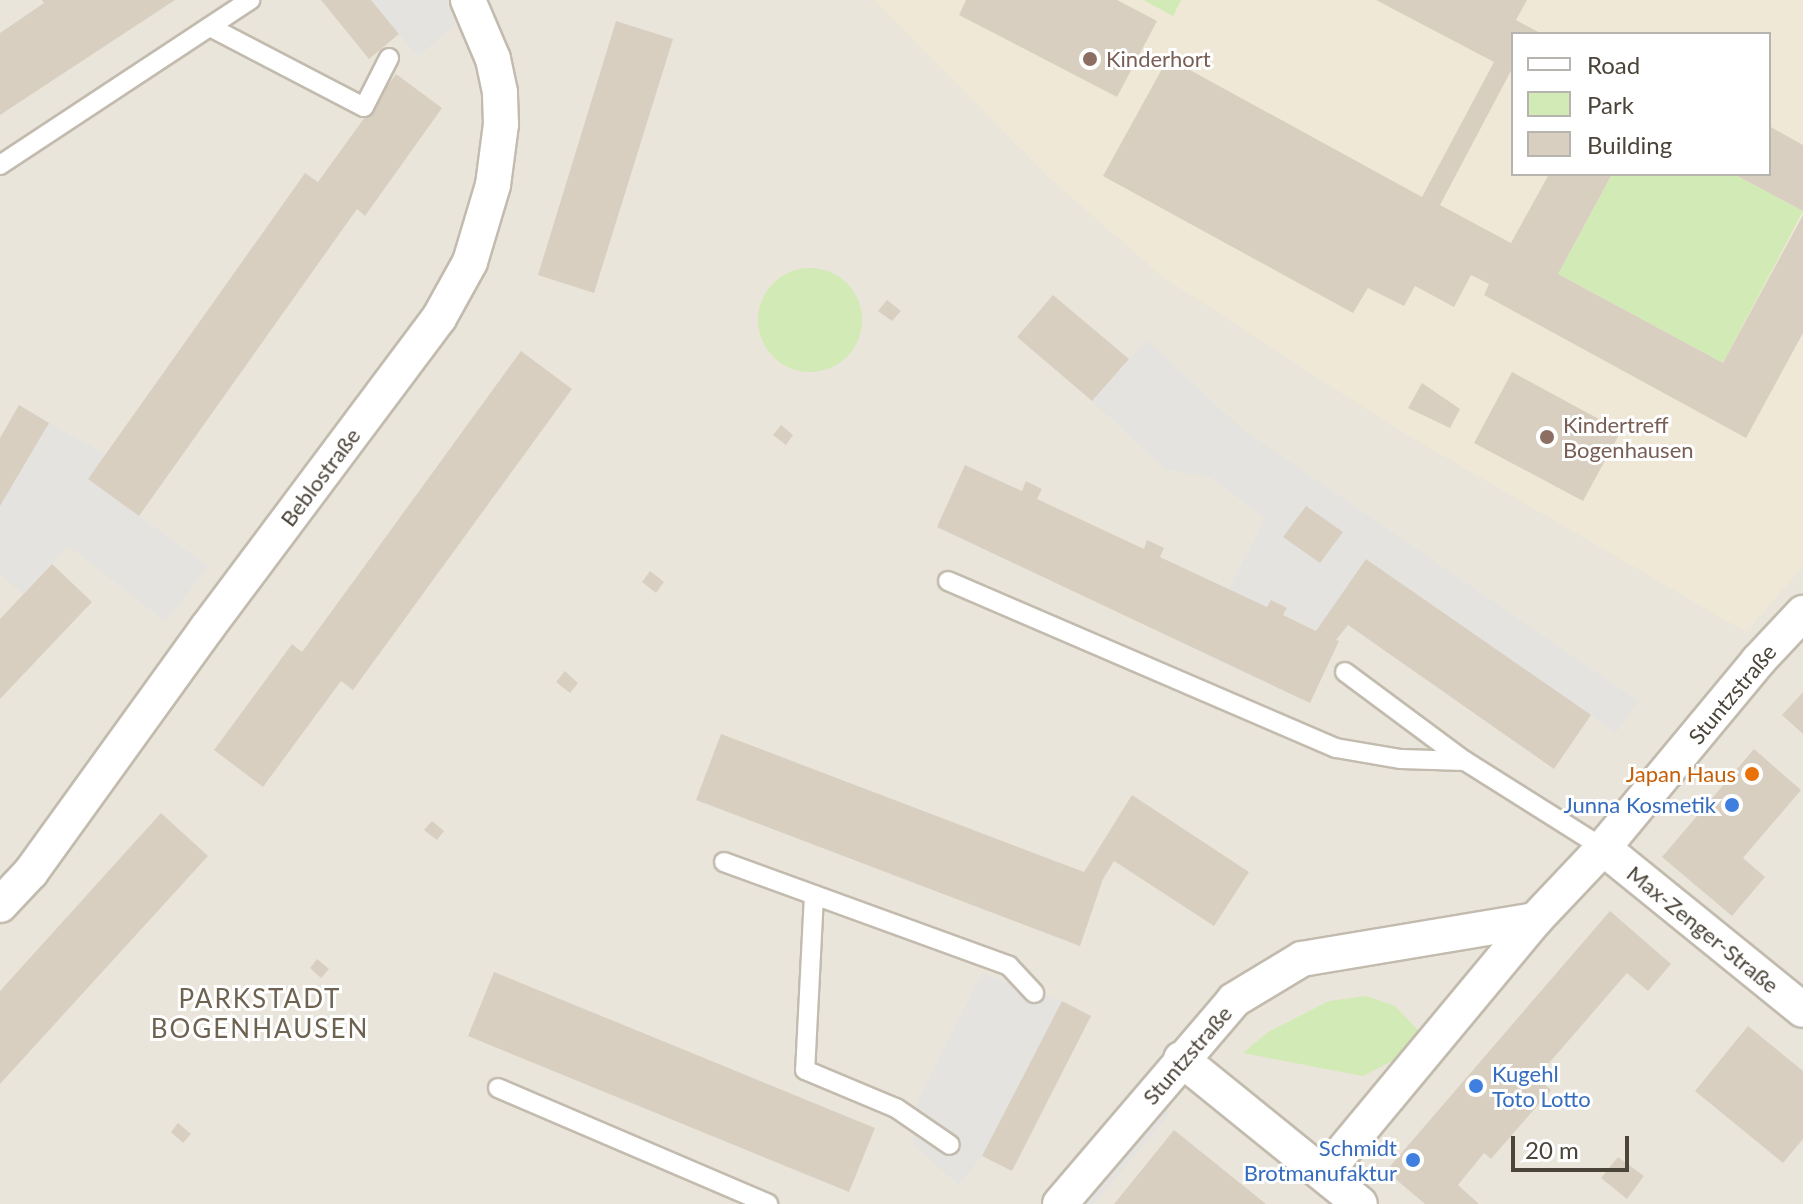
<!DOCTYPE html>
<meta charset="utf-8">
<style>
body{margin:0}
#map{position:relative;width:1803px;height:1204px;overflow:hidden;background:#f6f3ec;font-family:Lato,sans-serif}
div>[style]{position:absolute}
.residential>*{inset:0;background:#eae5da}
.education>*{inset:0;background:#efe8d6}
.green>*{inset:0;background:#d2eab5}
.round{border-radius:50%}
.parking>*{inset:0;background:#e5e3e0}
.building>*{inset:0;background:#d8cfc1}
.roads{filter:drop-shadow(2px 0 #c2bbae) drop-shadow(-2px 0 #c2bbae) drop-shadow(0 2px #c2bbae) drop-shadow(0 -2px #c2bbae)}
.service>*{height:18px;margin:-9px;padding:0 9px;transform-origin:9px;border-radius:9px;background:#fff}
.minor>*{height:34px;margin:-17px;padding:0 17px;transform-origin:17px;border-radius:17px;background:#fff}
.dots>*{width:22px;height:22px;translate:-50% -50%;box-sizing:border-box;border:4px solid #fff;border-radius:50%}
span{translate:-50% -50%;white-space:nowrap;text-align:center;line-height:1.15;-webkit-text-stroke:6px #fff;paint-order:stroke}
.education-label{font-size:22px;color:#785e54}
.left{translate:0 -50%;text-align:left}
.street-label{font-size:22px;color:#4b4439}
.food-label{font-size:22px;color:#c56008}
.right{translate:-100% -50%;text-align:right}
.shop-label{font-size:22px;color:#366cbe}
.quarter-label{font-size:26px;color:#6e6250;letter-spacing:2px}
.legend{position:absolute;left:1511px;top:32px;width:260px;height:144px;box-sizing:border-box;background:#fff;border:2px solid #b7b4b0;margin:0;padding:10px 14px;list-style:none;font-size:24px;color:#4b4439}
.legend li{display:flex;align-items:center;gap:16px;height:40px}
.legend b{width:40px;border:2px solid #b7b4b0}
.scale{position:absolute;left:1511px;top:1136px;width:118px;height:36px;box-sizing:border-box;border:4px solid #4b4439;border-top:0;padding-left:10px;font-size:24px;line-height:28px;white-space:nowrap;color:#4b4439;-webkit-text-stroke:6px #fff;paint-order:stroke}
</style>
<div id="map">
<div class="residential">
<i style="clip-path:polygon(evenodd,0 0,1803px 0,1803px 1204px,0 1204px,0 0,1513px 34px,1769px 34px,1769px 174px,1513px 174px,1513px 34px)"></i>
</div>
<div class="education">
<i style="clip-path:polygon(evenodd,874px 0,1803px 0,1803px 566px,1746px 632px,1394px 427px,1163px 277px,1053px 181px,874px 0,1513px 34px,1769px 34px,1769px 174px,1513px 174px,1513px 34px)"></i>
</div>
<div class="green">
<i style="clip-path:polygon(1143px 0,1181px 0,1173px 16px)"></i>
<i style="clip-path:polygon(1612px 174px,1734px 174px,1803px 211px,1723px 363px,1558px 274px)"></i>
<i class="round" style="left:758px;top:268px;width:104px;height:104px"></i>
<i style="clip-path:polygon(1366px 996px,1395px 1006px,1419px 1031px,1404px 1055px,1363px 1076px,1243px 1053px,1268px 1032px,1329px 1001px)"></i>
</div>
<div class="parking">
<i style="clip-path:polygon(371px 0,446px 0,456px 24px,418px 57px)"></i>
<i style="clip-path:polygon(1147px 340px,1242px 429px,1638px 701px,1616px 733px,1367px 559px,1316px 631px,1283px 615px,1286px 608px,1271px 600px,1267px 607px,1228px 589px,1265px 519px,1212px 478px,1165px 469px,1092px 401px)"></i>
<i style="clip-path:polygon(49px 423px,106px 454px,88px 479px,208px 566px,166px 622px,68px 546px,23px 594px,0 574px,0 506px)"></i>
<i style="clip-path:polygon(982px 973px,1062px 1001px,982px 1156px,958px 1185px,913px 1144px,917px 1102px)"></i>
<i style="clip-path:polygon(1159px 1102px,1171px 1112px,1094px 1204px,1075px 1204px)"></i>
</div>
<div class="building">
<i style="clip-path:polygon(42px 0,175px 0,0 115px,0 33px,44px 3px)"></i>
<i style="clip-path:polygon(321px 0,371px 0,399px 34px,369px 59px)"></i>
<i style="clip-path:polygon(966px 0,1117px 0,1157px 21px,1117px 97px,959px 15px)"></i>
<i style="clip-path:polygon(1376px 0,1527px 0,1516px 20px,1542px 34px,1513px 34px,1513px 67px,1440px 205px,1511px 243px,1549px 174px,1612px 174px,1558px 274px,1723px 363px,1803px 215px,1803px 333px,1746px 438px,1484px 295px,1489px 284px,1471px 275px,1454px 307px,1415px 286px,1404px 306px,1368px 288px,1353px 313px,1103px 176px,1168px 58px,1422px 197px,1494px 62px)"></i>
<i style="clip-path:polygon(616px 21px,673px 39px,594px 293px,538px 275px)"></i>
<i style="clip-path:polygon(396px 74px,442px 108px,365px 216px,357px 209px,139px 516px,88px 479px,305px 173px,318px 182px)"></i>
<i style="clip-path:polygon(1769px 126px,1803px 145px,1803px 211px,1734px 174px,1769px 174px)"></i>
<i style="clip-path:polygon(1053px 295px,1129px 359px,1092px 401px,1017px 337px)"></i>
<i style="clip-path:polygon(887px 300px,901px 311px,892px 321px,878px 311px)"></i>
<i style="clip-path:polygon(521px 351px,572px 389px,353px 690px,341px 681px,263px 787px,214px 750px,292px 644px,302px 652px)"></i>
<i style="clip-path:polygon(1512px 372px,1621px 431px,1583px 501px,1474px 443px)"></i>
<i style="clip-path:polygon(1422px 383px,1460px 409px,1450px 428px,1408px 408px)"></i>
<i style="clip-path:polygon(19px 405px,49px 423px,0 506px,0 438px)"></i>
<i style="clip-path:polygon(781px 425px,793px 435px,786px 445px,773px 435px)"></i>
<i style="clip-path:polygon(965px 465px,1022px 491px,1026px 481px,1042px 489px,1037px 499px,1144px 549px,1147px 540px,1164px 548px,1160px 557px,1267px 607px,1271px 600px,1287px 608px,1283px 615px,1316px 631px,1366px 559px,1591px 715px,1554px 769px,1348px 625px,1336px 640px,1339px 641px,1310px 703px,937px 527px)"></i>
<i style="clip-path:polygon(1306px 506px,1343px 532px,1320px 563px,1283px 537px)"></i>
<i style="clip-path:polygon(52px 564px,92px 602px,0 699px,0 619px)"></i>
<i style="clip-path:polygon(650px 571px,664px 582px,656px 593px,642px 582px)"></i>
<i style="clip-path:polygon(565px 671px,578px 683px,570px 693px,556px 682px)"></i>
<i style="clip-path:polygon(1803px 692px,1803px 734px,1782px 715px)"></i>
<i style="clip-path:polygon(721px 734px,1084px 872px,1132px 795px,1249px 872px,1214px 926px,1114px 861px,1103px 879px,1080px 946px,696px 800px)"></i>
<i style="clip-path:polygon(1754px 749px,1801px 790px,1743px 858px,1765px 877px,1732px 916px,1662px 857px)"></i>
<i style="clip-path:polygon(161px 813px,208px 856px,0 1084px,0 991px)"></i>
<i style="clip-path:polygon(432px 821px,444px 831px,437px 840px,424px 830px)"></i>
<i style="clip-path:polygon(1610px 911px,1671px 964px,1648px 991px,1627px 973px,1537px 1077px,1551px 1090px,1491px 1159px,1484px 1153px,1458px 1185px,1479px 1204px,1425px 1204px,1386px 1171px)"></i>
<i style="clip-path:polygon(317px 959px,329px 969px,321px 978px,310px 968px)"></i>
<i style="clip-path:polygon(494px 972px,875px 1128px,849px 1192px,468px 1036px)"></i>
<i style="clip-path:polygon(1062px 1001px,1091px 1016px,1012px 1171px,982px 1156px)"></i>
<i style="clip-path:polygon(1748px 1026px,1803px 1071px,1803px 1139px,1783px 1163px,1695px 1091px)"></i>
<i style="clip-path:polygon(178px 1123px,191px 1134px,183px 1143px,171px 1132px)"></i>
<i style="clip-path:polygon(1174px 1130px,1266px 1204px,1114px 1204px)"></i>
<i style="clip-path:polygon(1618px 1157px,1644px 1176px,1627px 1199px,1601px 1178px)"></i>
</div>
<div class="roads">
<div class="service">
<i style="left:212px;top:28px;width:171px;rotate:27.5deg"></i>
<i style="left:364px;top:107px;width:55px;rotate:-63deg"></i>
<i style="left:0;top:165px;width:300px;rotate:-33.4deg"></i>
<i style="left:948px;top:581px;width:422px;rotate:23.3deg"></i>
<i style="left:1336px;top:748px;width:66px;rotate:9.6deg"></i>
<i style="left:1401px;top:759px;width:64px;rotate:1.8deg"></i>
<i style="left:1465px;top:761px;width:163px;rotate:32.2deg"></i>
<i style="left:1345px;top:672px;width:149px;rotate:36.6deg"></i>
<i style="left:724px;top:862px;width:303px;rotate:20deg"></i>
<i style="left:1009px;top:966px;width:37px;rotate:47deg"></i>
<i style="left:814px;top:895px;width:175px;rotate:92.9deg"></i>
<i style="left:805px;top:1070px;width:99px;rotate:22.7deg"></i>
<i style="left:896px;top:1108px;width:65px;rotate:34.4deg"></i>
<i style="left:498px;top:1088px;width:294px;rotate:23.2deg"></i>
</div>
<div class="minor">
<i style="left:1603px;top:848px;width:257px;rotate:39deg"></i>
<i style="left:0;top:905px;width:45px;rotate:-46.8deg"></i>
<i style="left:31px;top:872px;width:301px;rotate:-54.2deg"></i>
<i style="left:207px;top:628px;width:387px;rotate:-53.2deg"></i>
<i style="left:439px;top:318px;width:64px;rotate:-61deg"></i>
<i style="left:470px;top:262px;width:80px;rotate:-73.4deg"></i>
<i style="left:493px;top:185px;width:62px;rotate:-82.5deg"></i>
<i style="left:501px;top:124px;width:32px;rotate:-92deg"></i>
<i style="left:500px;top:92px;width:34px;rotate:-102deg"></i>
<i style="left:493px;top:59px;width:64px;rotate:-113deg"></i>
<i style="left:1181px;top:1059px;width:230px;rotate:39deg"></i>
<i style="left:1324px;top:1174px;width:330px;rotate:-50.3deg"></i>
<i style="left:1060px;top:1204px;width:268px;rotate:-49.5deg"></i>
<i style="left:1234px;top:1000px;width:79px;rotate:-31.1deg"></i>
<i style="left:1302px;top:959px;width:236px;rotate:-9.5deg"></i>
<i style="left:1535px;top:920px;width:99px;rotate:-46.6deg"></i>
<i style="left:1603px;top:848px;width:243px;rotate:-50.3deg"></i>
<i style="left:1758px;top:661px;width:66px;rotate:-46.8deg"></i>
</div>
</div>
<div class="dots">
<i style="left:1090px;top:59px;background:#8d6e63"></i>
<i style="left:1547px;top:437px;background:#8d6e63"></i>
<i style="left:1752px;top:774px;background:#e8710a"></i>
<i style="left:1732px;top:805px;background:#3f7fe0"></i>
<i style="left:1476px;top:1086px;background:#3f7fe0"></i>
<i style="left:1413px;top:1160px;background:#3f7fe0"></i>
</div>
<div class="education-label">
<span class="left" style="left:1106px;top:59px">Kinderhort</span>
<span class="left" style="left:1563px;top:437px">Kindertreff<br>Bogenhausen</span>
</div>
<div class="street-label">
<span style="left:320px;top:477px;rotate:-53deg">Beblostraße</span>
<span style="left:1732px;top:694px;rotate:-50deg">Stuntzstraße</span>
<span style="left:1703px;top:929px;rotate:39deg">Max-Zenger-Straße</span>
<span style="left:1187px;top:1055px;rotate:-49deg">Stuntzstraße</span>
</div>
<div class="food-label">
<span class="right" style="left:1736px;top:774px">Japan Haus</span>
</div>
<div class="shop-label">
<span class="right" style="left:1716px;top:805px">Junna Kosmetik</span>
<span class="left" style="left:1492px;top:1086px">Kugehl<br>Toto Lotto</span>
<span class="right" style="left:1397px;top:1160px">Schmidt<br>Brotmanufaktur</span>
</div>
<div class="quarter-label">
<span style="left:260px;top:1014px">PARKSTADT<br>BOGENHAUSEN</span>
</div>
<ul class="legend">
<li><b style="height:10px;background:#fff"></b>Road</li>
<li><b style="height:22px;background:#d2eab5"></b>Park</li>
<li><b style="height:22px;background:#d8cfc1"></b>Building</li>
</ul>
<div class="scale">20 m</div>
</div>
